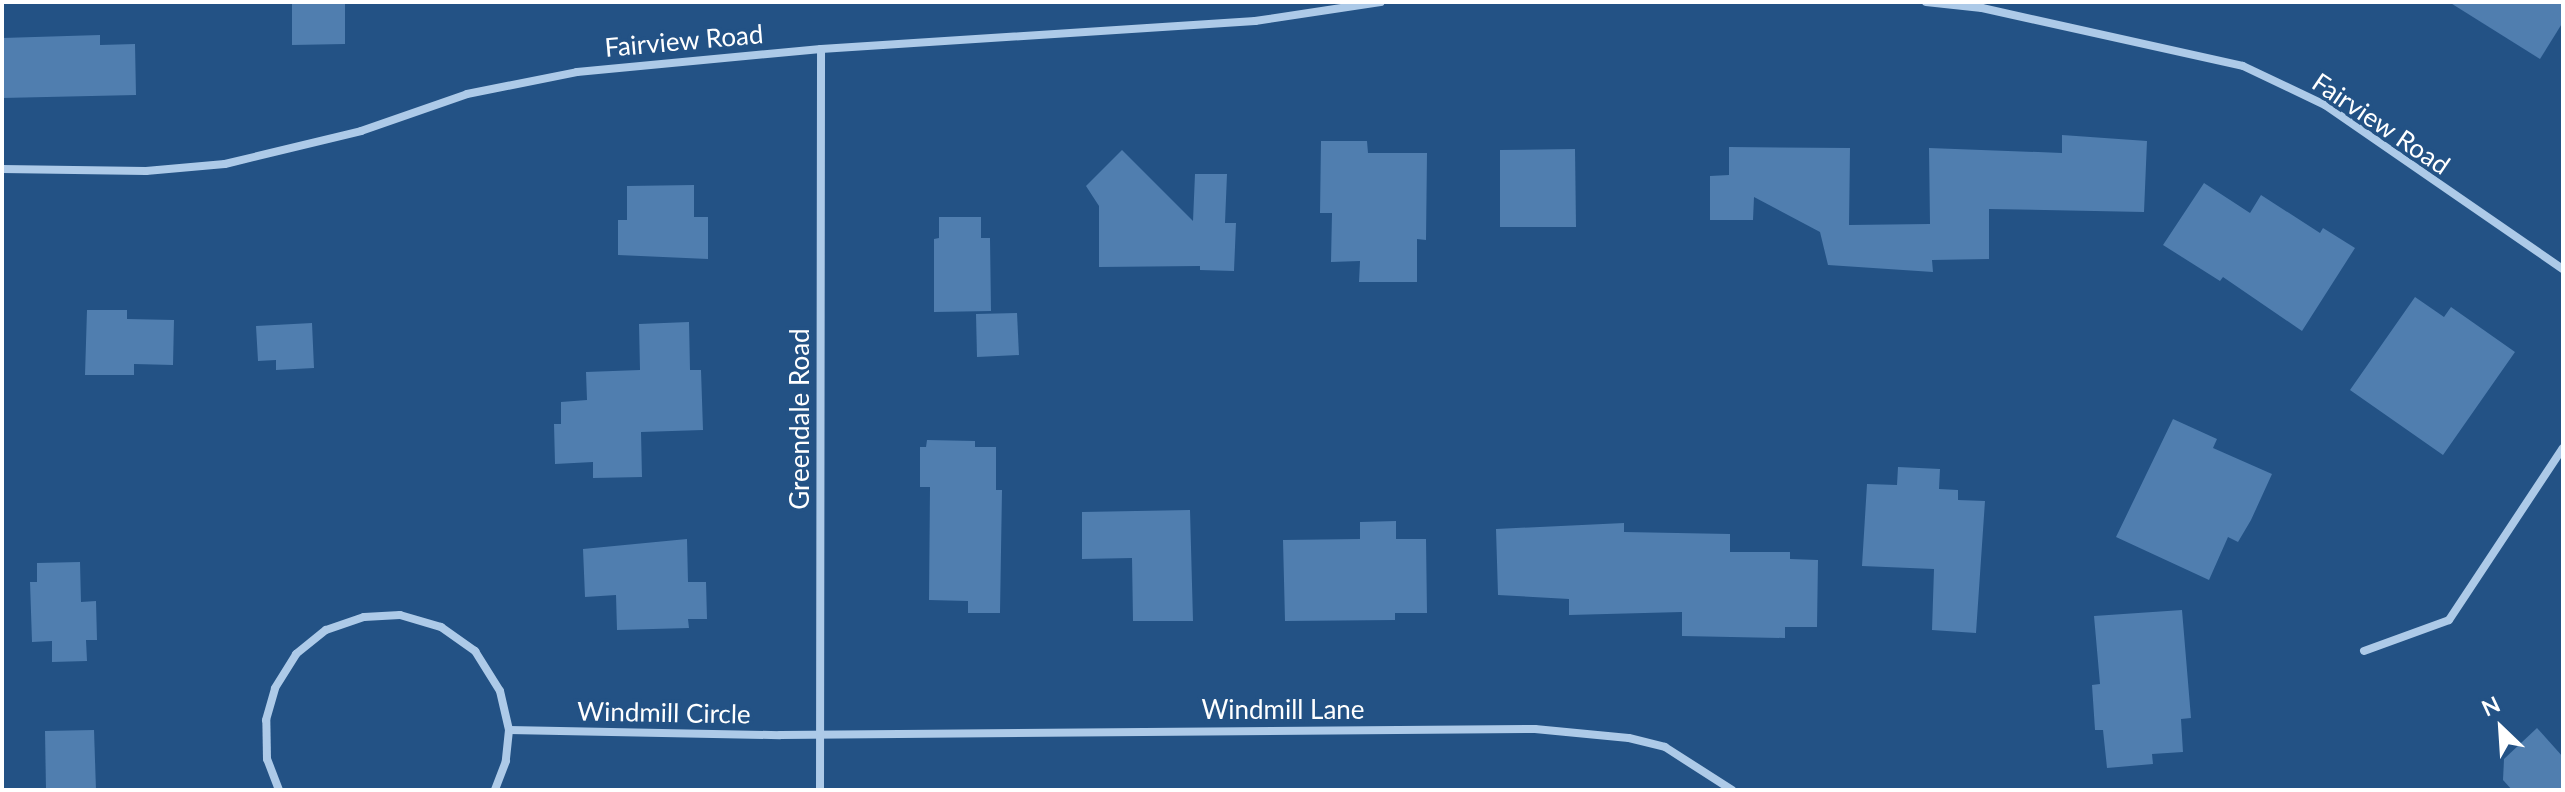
<!DOCTYPE html>
<style>
body{margin:0}
#map{position:relative;width:2565px;height:792px;overflow:hidden;background:#235285;font-family:Lato,sans-serif}
div>[style]{position:absolute}
.building>*{inset:0;background:#507eaf}
.minor>*{height:8px;margin:-4px;padding:0 4px;transform-origin:4px;border-radius:4px;background:#adcae8}
span{translate:-50% -50%;white-space:nowrap;text-align:center;line-height:1.15;-webkit-text-stroke:7px #235285;paint-order:stroke}
.street-label{font-size:26px;color:#fff}
.frame{position:absolute;inset:0;border:4px solid #fff;pointer-events:none}
.north{position:absolute;left:2461px;top:688px;width:80px;height:80px;-webkit-text-stroke:6px #235285;paint-order:stroke;rotate:335deg;font-size:22px;font-weight:700;line-height:32px;text-align:center;color:#fff}
.north::after{content:'';display:block;margin:auto;width:28px;height:36px;background:#fff;clip-path:polygon(50% 0,100% 100%,50% 72%,0 100%)}
</style>
<div id="map">
<div class="building">
<i style="clip-path:polygon(292px 2px,345px 2px,345px 44px,292px 45px)"></i>
<i style="clip-path:polygon(2449px 2px,2563px 2px,2563px 22px,2540px 59px)"></i>
<i style="clip-path:polygon(100px 35px,100px 45px,135px 44px,136px 95px,2px 98px,2px 38px)"></i>
<i style="clip-path:polygon(2062px 135px,2147px 141px,2144px 212px,1989px 209px,1989px 259px,1932px 260px,1933px 272px,1828px 265px,1820px 232px,1754px 197px,1753px 220px,1710px 220px,1710px 176px,1729px 175px,1729px 147px,1850px 148px,1849px 225px,1930px 224px,1929px 148px,2062px 153px)"></i>
<i style="clip-path:polygon(1321px 141px,1367px 141px,1368px 153px,1427px 153px,1426px 240px,1417px 239px,1417px 282px,1359px 282px,1360px 261px,1331px 262px,1332px 213px,1320px 213px)"></i>
<i style="clip-path:polygon(1575px 149px,1576px 227px,1500px 227px,1500px 150px)"></i>
<i style="clip-path:polygon(1122px 150px,1193px 221px,1195px 174px,1227px 174px,1225px 223px,1236px 223px,1234px 271px,1200px 270px,1200px 266px,1099px 267px,1099px 206px,1086px 186px)"></i>
<i style="clip-path:polygon(2204px 183px,2250px 213px,2261px 195px,2320px 233px,2323px 228px,2355px 248px,2302px 331px,2223px 277px,2220px 281px,2163px 245px)"></i>
<i style="clip-path:polygon(694px 185px,694px 217px,708px 217px,708px 259px,618px 255px,618px 220px,627px 220px,627px 186px)"></i>
<i style="clip-path:polygon(939px 217px,981px 217px,981px 238px,990px 238px,991px 311px,934px 312px,934px 239px,939px 238px)"></i>
<i style="clip-path:polygon(2415px 297px,2444px 317px,2451px 307px,2515px 352px,2443px 455px,2350px 390px)"></i>
<i style="clip-path:polygon(87px 310px,127px 310px,127px 319px,174px 320px,173px 365px,134px 364px,134px 375px,85px 375px)"></i>
<i style="clip-path:polygon(1017px 313px,1019px 355px,977px 357px,976px 314px)"></i>
<i style="clip-path:polygon(689px 322px,690px 370px,701px 370px,703px 430px,641px 432px,642px 477px,593px 478px,593px 462px,555px 464px,554px 424px,561px 424px,561px 402px,587px 400px,586px 372px,640px 370px,639px 324px)"></i>
<i style="clip-path:polygon(312px 323px,314px 368px,276px 370px,276px 360px,258px 361px,256px 326px)"></i>
<i style="clip-path:polygon(2173px 419px,2217px 439px,2213px 448px,2272px 474px,2251px 520px,2238px 542px,2228px 537px,2209px 580px,2116px 537px)"></i>
<i style="clip-path:polygon(927px 440px,975px 441px,975px 447px,996px 447px,996px 490px,1002px 490px,1000px 613px,968px 613px,968px 601px,929px 600px,930px 487px,920px 487px,920px 447px,926px 447px)"></i>
<i style="clip-path:polygon(1898px 467px,1940px 469px,1939px 489px,1958px 490px,1958px 500px,1985px 501px,1976px 633px,1932px 630px,1934px 569px,1862px 566px,1867px 484px,1897px 485px)"></i>
<i style="clip-path:polygon(1190px 510px,1193px 621px,1133px 621px,1132px 558px,1082px 559px,1082px 512px)"></i>
<i style="clip-path:polygon(1396px 521px,1396px 539px,1426px 539px,1427px 613px,1395px 613px,1395px 620px,1285px 621px,1283px 540px,1360px 539px,1360px 522px)"></i>
<i style="clip-path:polygon(1624px 523px,1624px 532px,1730px 534px,1730px 552px,1790px 552px,1790px 559px,1818px 560px,1817px 627px,1785px 627px,1785px 638px,1682px 636px,1682px 612px,1569px 615px,1569px 599px,1498px 595px,1496px 529px)"></i>
<i style="clip-path:polygon(687px 539px,688px 582px,706px 582px,707px 619px,688px 619px,689px 628px,617px 630px,616px 595px,585px 597px,583px 549px)"></i>
<i style="clip-path:polygon(80px 562px,81px 602px,96px 601px,97px 640px,86px 640px,87px 661px,52px 662px,52px 641px,32px 642px,30px 582px,37px 582px,37px 563px)"></i>
<i style="clip-path:polygon(2182px 610px,2191px 718px,2181px 719px,2183px 752px,2152px 754px,2153px 764px,2107px 768px,2103px 730px,2095px 730px,2092px 685px,2100px 684px,2094px 616px)"></i>
<i style="clip-path:polygon(2537px 728px,2563px 757px,2563px 790px,2512px 790px,2503px 780px,2504px 759px)"></i>
<i style="clip-path:polygon(94px 730px,96px 790px,46px 790px,45px 731px)"></i>
</div>
<div class="minor">
<i style="left:1926px;top:2px;width:56px;rotate:6.1deg"></i>
<i style="left:1982px;top:8px;width:267px;rotate:12.5deg"></i>
<i style="left:2243px;top:66px;width:91px;rotate:25.4deg"></i>
<i style="left:2325px;top:105px;width:289px;rotate:34.6deg"></i>
<i style="left:2px;top:169px;width:144px;rotate:0.8deg"></i>
<i style="left:146px;top:171px;width:79px;rotate:-5.1deg"></i>
<i style="left:225px;top:164px;width:140px;rotate:-13.6deg"></i>
<i style="left:361px;top:131px;width:112px;rotate:-19.2deg"></i>
<i style="left:467px;top:94px;width:112px;rotate:-11.3deg"></i>
<i style="left:577px;top:72px;width:245px;rotate:-5.4deg"></i>
<i style="left:821px;top:49px;width:435px;rotate:-3.7deg"></i>
<i style="left:1255px;top:21px;width:127px;rotate:-8.6deg"></i>
<i style="left:2364px;top:651px;width:90px;rotate:-20deg"></i>
<i style="left:2449px;top:620px;width:206px;rotate:-56.5deg"></i>
<i style="left:509px;top:730px;width:271px;rotate:1.1deg"></i>
<i style="left:780px;top:735px;width:755px;rotate:-0.46deg"></i>
<i style="left:1535px;top:729px;width:94px;rotate:5.5deg"></i>
<i style="left:1629px;top:738px;width:37px;rotate:14deg"></i>
<i style="left:1665px;top:747px;width:80px;rotate:32.7deg"></i>
<i style="left:279px;top:790px;width:33px;rotate:-111deg"></i>
<i style="left:267px;top:759px;width:39px;rotate:-91deg"></i>
<i style="left:266px;top:720px;width:33px;rotate:-74deg"></i>
<i style="left:275px;top:688px;width:40px;rotate:-58deg"></i>
<i style="left:296px;top:654px;width:38px;rotate:-39deg"></i>
<i style="left:326px;top:630px;width:40px;rotate:-18.9deg"></i>
<i style="left:364px;top:617px;width:36px;rotate:-3deg"></i>
<i style="left:400px;top:615px;width:43px;rotate:16.3deg"></i>
<i style="left:441px;top:627px;width:42px;rotate:35.2deg"></i>
<i style="left:475px;top:651px;width:47px;rotate:58deg"></i>
<i style="left:500px;top:691px;width:40px;rotate:77deg"></i>
<i style="left:509px;top:730px;width:31px;rotate:96deg"></i>
<i style="left:506px;top:761px;width:31px;rotate:111deg"></i>
<i style="left:820px;top:790px;width:741px;rotate:-89.92deg"></i>
</div>
<div class="street-label">
<span style="left:684px;top:41px;rotate:-5deg">Fairview Road</span>
<span style="left:2381px;top:124px;rotate:34deg">Fairview Road</span>
<span style="left:800px;top:419px;rotate:-90deg">Greendale Road</span>
<span style="left:1283px;top:710px">Windmill Lane</span>
<span style="left:664px;top:713px;rotate:1deg">Windmill Circle</span>
</div>
<div class="frame"></div>
<div class="north">N</div>
</div>
